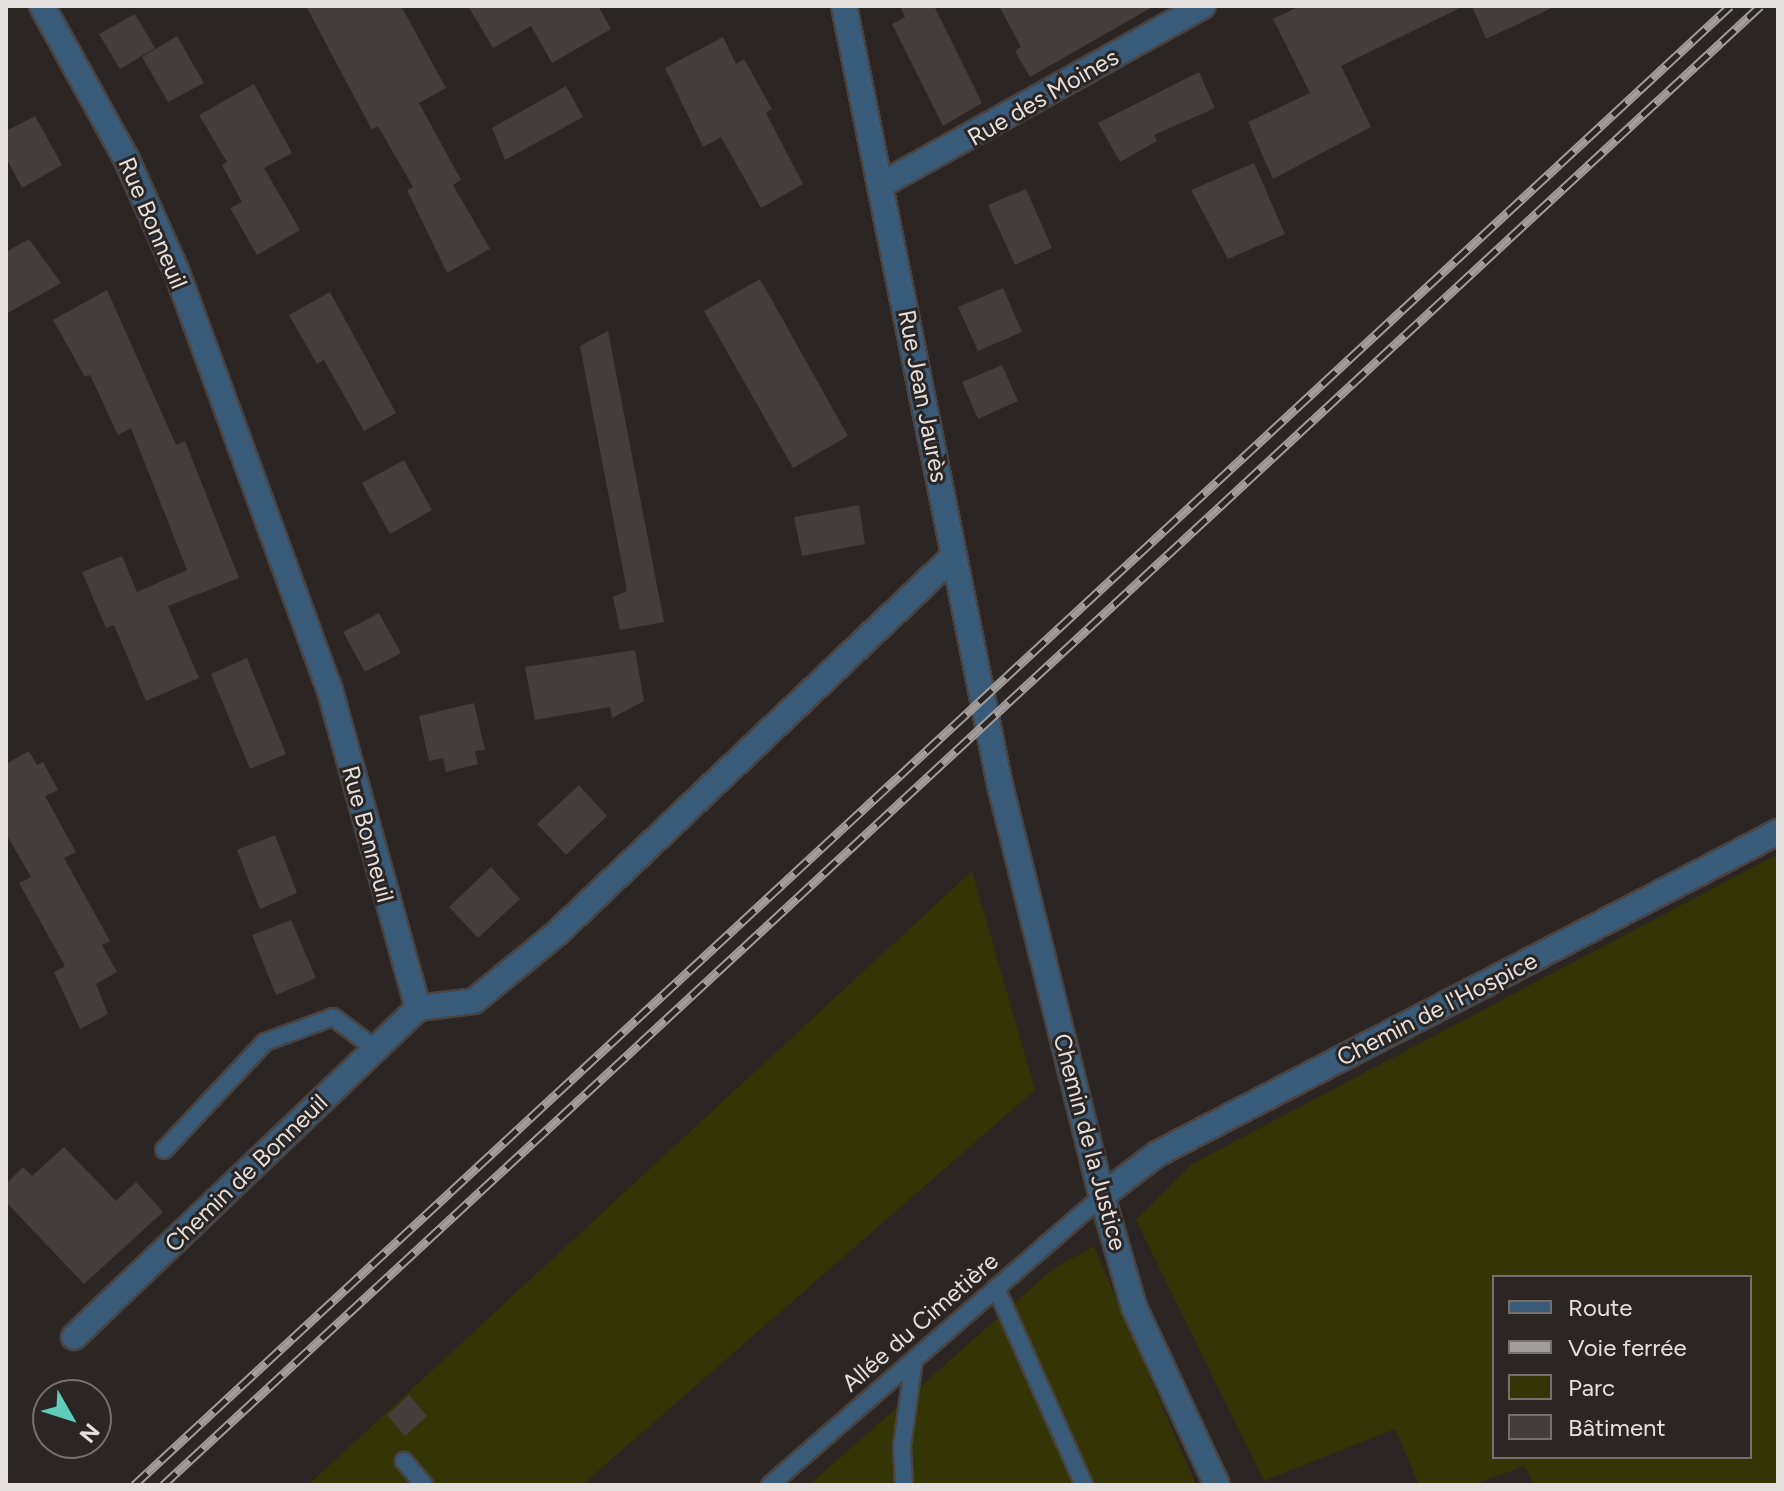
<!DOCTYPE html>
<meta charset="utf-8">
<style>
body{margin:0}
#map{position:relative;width:1784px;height:1491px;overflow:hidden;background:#2b2523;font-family:Figtree,sans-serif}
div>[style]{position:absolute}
.green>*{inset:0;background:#333505}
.building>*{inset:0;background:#443d3c}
.roads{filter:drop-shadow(2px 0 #494341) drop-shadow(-2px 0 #494341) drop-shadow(0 2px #494341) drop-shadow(0 -2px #494341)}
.lane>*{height:16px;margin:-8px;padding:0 8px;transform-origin:8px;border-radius:8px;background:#375b79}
.street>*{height:24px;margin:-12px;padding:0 12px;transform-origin:12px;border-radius:12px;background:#375b79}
.rail>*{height:9px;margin-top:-4.5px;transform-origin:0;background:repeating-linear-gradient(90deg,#2b2523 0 18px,#a19d9b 0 36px);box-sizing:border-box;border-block:2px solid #a19d9b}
span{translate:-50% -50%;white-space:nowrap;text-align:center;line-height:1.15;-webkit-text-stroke:6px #2b2523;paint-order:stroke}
.street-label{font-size:24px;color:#e4e0de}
.frame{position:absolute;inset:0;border:8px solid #e4e0de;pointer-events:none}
.legend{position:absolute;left:1492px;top:1275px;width:260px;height:184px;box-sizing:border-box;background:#2b2523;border:2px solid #75706e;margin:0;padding:10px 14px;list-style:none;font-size:24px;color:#e4e0de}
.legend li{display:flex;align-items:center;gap:16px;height:40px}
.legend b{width:40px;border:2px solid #75706e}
.north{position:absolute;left:32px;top:1379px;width:80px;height:80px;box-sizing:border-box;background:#2b2523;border:2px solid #75706e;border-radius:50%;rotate:129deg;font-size:22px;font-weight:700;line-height:32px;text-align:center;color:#e4e0de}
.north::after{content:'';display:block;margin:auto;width:28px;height:36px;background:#5dceb9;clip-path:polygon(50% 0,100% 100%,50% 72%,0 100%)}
</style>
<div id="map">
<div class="green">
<i style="clip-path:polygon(evenodd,1778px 854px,1778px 1485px,1534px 1485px,1524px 1466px,1472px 1485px,1419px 1485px,1395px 1429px,1264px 1481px,1136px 1220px,1192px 1164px,1778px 854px,1494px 1277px,1750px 1277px,1750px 1457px,1494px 1457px,1494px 1277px)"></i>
<i style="clip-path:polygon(972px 871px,1035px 1090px,582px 1485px,308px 1485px)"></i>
<i style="clip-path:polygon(1094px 1246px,1196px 1485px,809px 1485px,1053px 1269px)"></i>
</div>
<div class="building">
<i style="clip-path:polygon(306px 6px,401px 6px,446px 88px,419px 103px,461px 180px,453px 185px,490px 249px,447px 273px,407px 190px,413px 187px,378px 126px,372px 130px)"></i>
<i style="clip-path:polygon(468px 6px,598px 6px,611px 29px,552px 63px,531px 26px,493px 48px)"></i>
<i style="clip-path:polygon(900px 6px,934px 6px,982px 103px,943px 126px,892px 24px,905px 17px)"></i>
<i style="clip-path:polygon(999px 6px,1154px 6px,1030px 77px,1015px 51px,1021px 47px)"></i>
<i style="clip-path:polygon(1300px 6px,1464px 6px,1341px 66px,1371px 127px,1273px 179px,1248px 122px,1310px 93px,1273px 19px)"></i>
<i style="clip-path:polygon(1472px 6px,1556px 6px,1486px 39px)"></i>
<i style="clip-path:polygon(135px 14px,155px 48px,120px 69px,99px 34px)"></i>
<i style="clip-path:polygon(177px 36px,204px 83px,168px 102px,142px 57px)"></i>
<i style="clip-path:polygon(723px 37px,736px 64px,744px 59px,772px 109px,766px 113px,803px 184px,761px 208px,721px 137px,703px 147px,665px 68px)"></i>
<i style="clip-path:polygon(1199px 72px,1215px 108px,1154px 135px,1157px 141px,1120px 162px,1098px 123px)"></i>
<i style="clip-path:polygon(254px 84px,292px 153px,264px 168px,300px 230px,257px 255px,230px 208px,242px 202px,222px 165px,227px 162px,199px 115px)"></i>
<i style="clip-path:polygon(566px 86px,583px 117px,505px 160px,492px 128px)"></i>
<i style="clip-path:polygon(35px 116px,62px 165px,22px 188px,6px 158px,6px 131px)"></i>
<i style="clip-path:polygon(1254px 163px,1285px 234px,1228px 259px,1191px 190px)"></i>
<i style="clip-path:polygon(1026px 189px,1052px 248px,1015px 265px,988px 205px)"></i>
<i style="clip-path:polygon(29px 239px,61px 283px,6px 314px,6px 252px)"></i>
<i style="clip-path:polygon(760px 279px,848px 436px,793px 468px,704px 311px)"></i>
<i style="clip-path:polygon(1003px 288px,1022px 332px,978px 351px,958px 307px)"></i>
<i style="clip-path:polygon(107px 290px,176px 445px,185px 441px,239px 578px,168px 606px,199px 678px,146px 701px,114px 625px,106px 628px,82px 572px,122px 556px,137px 592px,187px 570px,131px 428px,118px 435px,90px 375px,85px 377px,53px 320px)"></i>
<i style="clip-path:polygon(330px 292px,396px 413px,364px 431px,324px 360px,317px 364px,289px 315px)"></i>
<i style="clip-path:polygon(608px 331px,664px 622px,620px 630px,613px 597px,627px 591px,580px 346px)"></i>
<i style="clip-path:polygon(1002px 365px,1018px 401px,978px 419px,962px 382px)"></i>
<i style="clip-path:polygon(404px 460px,432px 510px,390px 534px,362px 483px)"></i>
<i style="clip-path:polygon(859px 505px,865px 544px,802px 556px,794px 517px)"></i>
<i style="clip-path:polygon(379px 613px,401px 653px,365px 672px,343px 632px)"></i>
<i style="clip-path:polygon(635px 650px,644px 701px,612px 718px,610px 707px,535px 720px,525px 667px)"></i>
<i style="clip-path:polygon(247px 658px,286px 754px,250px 769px,211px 674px)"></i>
<i style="clip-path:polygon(474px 703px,485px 750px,475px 751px,478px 764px,446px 772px,443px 758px,429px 761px,419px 716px)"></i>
<i style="clip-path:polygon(29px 751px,37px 765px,43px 762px,58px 790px,45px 796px,76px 852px,64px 858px,110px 941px,102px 945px,117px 972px,96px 984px,108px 1014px,80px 1029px,54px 972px,65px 966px,19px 883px,31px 877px,6px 834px,6px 764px)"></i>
<i style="clip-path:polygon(579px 785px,607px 816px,566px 855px,537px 824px)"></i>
<i style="clip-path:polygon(275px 835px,297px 893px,260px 909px,237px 850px)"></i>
<i style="clip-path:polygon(491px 867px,520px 899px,478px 938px,449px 907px)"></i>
<i style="clip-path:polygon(291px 920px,316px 978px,276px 995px,252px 935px)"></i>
<i style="clip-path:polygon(64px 1147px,116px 1201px,136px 1182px,163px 1212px,84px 1284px,6px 1202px,6px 1184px,23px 1167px,32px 1176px)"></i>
<i style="clip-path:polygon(409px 1395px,427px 1416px,405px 1436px,387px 1415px)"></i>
</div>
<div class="roads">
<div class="lane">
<i style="left:164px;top:1150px;width:148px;rotate:-46.9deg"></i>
<i style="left:265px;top:1042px;width:72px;rotate:-20.2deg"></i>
<i style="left:333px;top:1017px;width:54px;rotate:36.7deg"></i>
<i style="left:996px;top:1288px;width:216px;rotate:65.9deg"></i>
<i style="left:404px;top:1461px;width:31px;rotate:50deg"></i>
<i style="left:770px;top:1485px;width:440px;rotate:-41deg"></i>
<i style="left:904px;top:1485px;width:39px;rotate:-93deg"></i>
<i style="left:902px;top:1446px;width:87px;rotate:-82.1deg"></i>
</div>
<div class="street">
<i style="left:42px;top:6px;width:176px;rotate:61.1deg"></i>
<i style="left:127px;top:160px;width:120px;rotate:66deg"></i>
<i style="left:176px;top:270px;width:444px;rotate:69.9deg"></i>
<i style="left:329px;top:687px;width:333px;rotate:74.5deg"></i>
<i style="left:844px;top:6px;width:794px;rotate:78.68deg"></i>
<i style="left:1000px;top:785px;width:423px;rotate:76.1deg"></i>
<i style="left:1102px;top:1196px;width:116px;rotate:73.9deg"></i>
<i style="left:1134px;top:1307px;width:196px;rotate:65deg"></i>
<i style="left:881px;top:185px;width:368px;rotate:-29.1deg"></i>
<i style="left:418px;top:1008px;width:56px;rotate:-7.1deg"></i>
<i style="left:474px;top:1001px;width:104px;rotate:-39.2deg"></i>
<i style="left:555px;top:935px;width:550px;rotate:-43.53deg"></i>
<i style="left:1102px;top:1196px;width:69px;rotate:-37.4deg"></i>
<i style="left:1157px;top:1154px;width:700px;rotate:-27.41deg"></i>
<i style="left:74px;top:1337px;width:476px;rotate:-43.7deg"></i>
</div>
</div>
<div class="rail">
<i style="left:134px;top:1485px;width:2176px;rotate:-42.82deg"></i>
<i style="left:163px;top:1485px;width:2177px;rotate:-42.8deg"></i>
</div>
<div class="street-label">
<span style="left:1043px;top:97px;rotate:-30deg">Rue des Moines</span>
<span style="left:153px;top:223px;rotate:67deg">Rue Bonneuil</span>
<span style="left:923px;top:396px;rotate:79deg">Rue Jean Jaurès</span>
<span style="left:368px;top:834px;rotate:75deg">Rue Bonneuil</span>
<span style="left:1437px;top:1009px;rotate:-27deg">Chemin de l'Hospice</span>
<span style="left:1090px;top:1142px;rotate:75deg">Chemin de la Justice</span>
<span style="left:246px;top:1173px;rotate:-44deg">Chemin de Bonneuil</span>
<span style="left:920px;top:1322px;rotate:-41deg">Allée du Cimetière</span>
</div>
<div class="frame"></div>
<ul class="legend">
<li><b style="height:10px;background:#375b79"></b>Route</li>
<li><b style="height:10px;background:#a19d9b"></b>Voie ferrée</li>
<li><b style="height:22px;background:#333505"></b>Parc</li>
<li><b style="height:22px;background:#443d3c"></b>Bâtiment</li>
</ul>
<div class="north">N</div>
</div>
